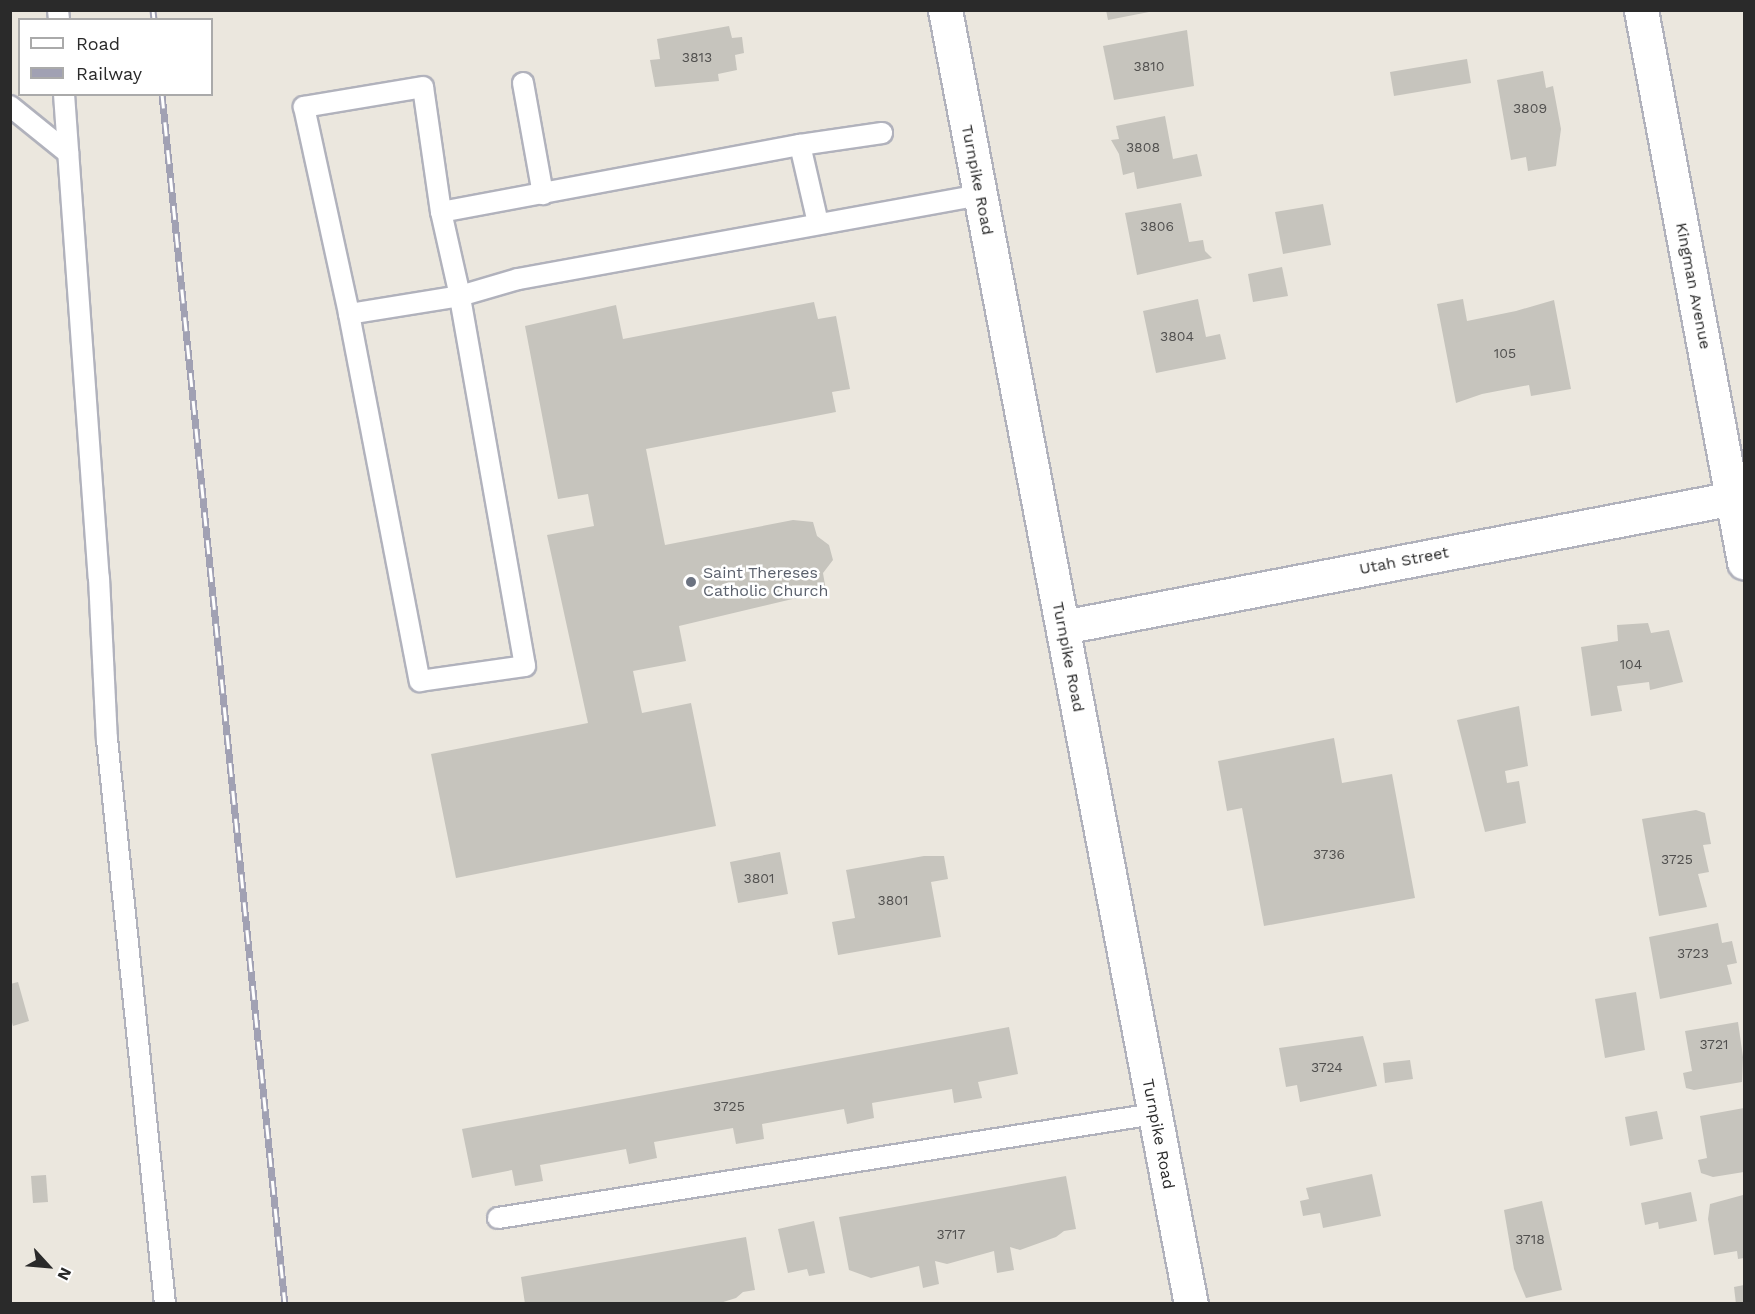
<!DOCTYPE html>
<style>
body{margin:0}
#map{position:relative;width:1755px;height:1314px;overflow:hidden;background:#ebe7de;font-family:"Work Sans",sans-serif}
div>[style]{position:absolute}
.building>*{inset:0;background:#c6c4bd}
.roads{filter:drop-shadow(2px 0 #b1b2bc) drop-shadow(-2px 0 #b1b2bc) drop-shadow(0 2px #b1b2bc) drop-shadow(0 -2px #b1b2bc)}
.service>*{height:20px;margin:-10px;padding:0 10px;transform-origin:10px;border-radius:10px;background:#fff}
.minor>*{height:33px;margin:-16.5px;padding:0 16.5px;transform-origin:16.5px;border-radius:16.5px;background:#fff}
.secondary>*{height:33px;margin:-16.5px;padding:0 16.5px;transform-origin:16.5px;border-radius:16.5px;background:#fff}
.rail>*{height:7px;margin-top:-3.5px;transform-origin:0;background:repeating-linear-gradient(90deg,#fff 0 14px,#a1a1b3 0 28px);box-sizing:border-box;border-block:2px solid #a1a1b3}
.dots>*{width:16px;height:16px;translate:-50% -50%;box-sizing:border-box;border:3px solid #fff;border-radius:50%}
span{translate:-50% -50%;white-space:nowrap;text-align:center;line-height:1.15;-webkit-text-stroke:5px #fff;paint-order:stroke}
.number-label{font-size:14px;color:#51504f}
.number-label span{-webkit-text-stroke-width:0}
.street-label{font-size:16px;color:#2a2a2a}
.worship-label{font-size:16px;color:#5b616d}
.left{translate:0 -50%;text-align:left}
.frame{position:absolute;inset:0;border:12px solid #2a2a2a;pointer-events:none}
.legend{position:absolute;left:18px;top:18px;width:195px;height:78px;box-sizing:border-box;background:#fff;border:2px solid #aaa;margin:0;padding:8px 10px;list-style:none;font-size:18px;color:#2a2a2a}
.legend li{display:flex;align-items:center;gap:12px;height:30px}
.legend b{width:30px;border:2px solid #aaa}
.north{position:absolute;left:18px;top:1236px;width:60px;height:60px;-webkit-text-stroke:4px #fff;paint-order:stroke;rotate:116deg;font-size:16px;font-weight:700;line-height:24px;text-align:center;color:#2a2a2a}
.north::after{content:'';display:block;margin:auto;width:21px;height:27px;background:#2a2a2a;clip-path:polygon(50% 0,100% 100%,50% 72%,0 100%)}
</style>
<div id="map">
<div class="building">
<i style="clip-path:polygon(1106px 10px,1149px 10px,1149px 12px,1108px 20px)"></i>
<i style="clip-path:polygon(729px 26px,732px 38px,742px 37px,744px 53px,735px 55px,737px 70px,718px 74px,719px 81px,655px 87px,650px 60px,660px 59px,657px 39px)"></i>
<i style="clip-path:polygon(1187px 30px,1194px 86px,1114px 100px,1103px 46px)"></i>
<i style="clip-path:polygon(1467px 59px,1471px 83px,1394px 96px,1390px 72px)"></i>
<i style="clip-path:polygon(1543px 71px,1546px 88px,1553px 86px,1561px 129px,1556px 166px,1528px 171px,1526px 157px,1511px 160px,1497px 80px)"></i>
<i style="clip-path:polygon(1165px 116px,1173px 159px,1197px 154px,1202px 176px,1137px 189px,1134px 172px,1123px 175px,1119px 154px,1111px 140px,1119px 139px,1116px 126px)"></i>
<i style="clip-path:polygon(1181px 203px,1189px 242px,1203px 240px,1205px 251px,1212px 258px,1137px 275px,1125px 213px)"></i>
<i style="clip-path:polygon(1323px 204px,1331px 245px,1283px 254px,1275px 212px)"></i>
<i style="clip-path:polygon(1282px 267px,1288px 296px,1253px 302px,1248px 274px)"></i>
<i style="clip-path:polygon(1198px 299px,1206px 337px,1220px 334px,1226px 359px,1156px 373px,1143px 311px)"></i>
<i style="clip-path:polygon(1463px 299px,1467px 321px,1516px 311px,1554px 300px,1571px 389px,1531px 396px,1529px 385px,1482px 394px,1456px 403px,1437px 304px)"></i>
<i style="clip-path:polygon(814px 302px,818px 319px,836px 316px,850px 389px,832px 392px,836px 412px,646px 449px,665px 545px,793px 520px,813px 522px,817px 536px,829px 545px,833px 560px,823px 573px,826px 591px,679px 626px,686px 661px,633px 671px,642px 713px,691px 703px,716px 826px,456px 878px,431px 754px,588px 723px,547px 535px,594px 526px,588px 494px,558px 499px,525px 326px,616px 305px,623px 339px)"></i>
<i style="clip-path:polygon(1648px 623px,1651px 633px,1669px 630px,1683px 682px,1650px 690px,1649px 682px,1617px 686px,1622px 711px,1591px 716px,1581px 647px,1618px 641px,1617px 625px)"></i>
<i style="clip-path:polygon(1519px 706px,1528px 766px,1505px 771px,1507px 783px,1519px 781px,1526px 823px,1485px 832px,1457px 720px)"></i>
<i style="clip-path:polygon(1334px 738px,1342px 783px,1392px 774px,1415px 898px,1264px 926px,1242px 808px,1227px 811px,1218px 761px)"></i>
<i style="clip-path:polygon(1696px 810px,1705px 813px,1711px 844px,1703px 845px,1709px 872px,1698px 874px,1707px 907px,1659px 916px,1642px 819px)"></i>
<i style="clip-path:polygon(780px 852px,788px 894px,738px 903px,730px 862px)"></i>
<i style="clip-path:polygon(924px 856px,944px 856px,948px 879px,931px 882px,941px 937px,838px 955px,832px 922px,855px 918px,846px 870px)"></i>
<i style="clip-path:polygon(1718px 923px,1722px 943px,1732px 941px,1737px 963px,1727px 965px,1732px 984px,1660px 999px,1649px 937px)"></i>
<i style="clip-path:polygon(18px 982px,29px 1021px,13px 1026px,10px 1016px,10px 984px)"></i>
<i style="clip-path:polygon(1636px 992px,1645px 1050px,1605px 1058px,1595px 999px)"></i>
<i style="clip-path:polygon(1738px 1022px,1743px 1057px,1742px 1082px,1694px 1090px,1686px 1088px,1683px 1073px,1692px 1071px,1685px 1031px)"></i>
<i style="clip-path:polygon(1009px 1027px,1018px 1074px,978px 1082px,982px 1098px,954px 1103px,952px 1089px,872px 1103px,874px 1118px,847px 1124px,844px 1109px,762px 1124px,764px 1139px,736px 1144px,733px 1128px,654px 1142px,657px 1158px,629px 1164px,626px 1149px,540px 1165px,543px 1181px,515px 1186px,512px 1170px,472px 1178px,462px 1129px)"></i>
<i style="clip-path:polygon(1363px 1036px,1377px 1086px,1300px 1102px,1297px 1085px,1286px 1087px,1279px 1048px)"></i>
<i style="clip-path:polygon(1410px 1060px,1413px 1079px,1385px 1083px,1383px 1063px)"></i>
<i style="clip-path:polygon(1744px 1108px,1744px 1172px,1713px 1177px,1701px 1173px,1698px 1160px,1707px 1158px,1700px 1116px)"></i>
<i style="clip-path:polygon(1657px 1111px,1663px 1139px,1630px 1146px,1625px 1117px)"></i>
<i style="clip-path:polygon(1372px 1174px,1381px 1216px,1323px 1228px,1320px 1213px,1303px 1216px,1300px 1201px,1309px 1199px,1306px 1188px)"></i>
<i style="clip-path:polygon(46px 1175px,48px 1202px,33px 1203px,31px 1176px)"></i>
<i style="clip-path:polygon(1066px 1176px,1076px 1229px,1064px 1231px,1056px 1237px,1020px 1250px,1010px 1247px,1014px 1270px,997px 1273px,994px 1251px,947px 1264px,935px 1261px,939px 1284px,923px 1288px,919px 1266px,871px 1278px,849px 1270px,839px 1217px)"></i>
<i style="clip-path:polygon(1691px 1192px,1697px 1221px,1659px 1229px,1658px 1222px,1645px 1225px,1641px 1203px)"></i>
<i style="clip-path:polygon(1743px 1195px,1744px 1258px,1738px 1259px,1737px 1251px,1714px 1255px,1708px 1219px,1710px 1204px)"></i>
<i style="clip-path:polygon(1542px 1201px,1562px 1290px,1526px 1298px,1514px 1269px,1504px 1210px)"></i>
<i style="clip-path:polygon(814px 1221px,825px 1273px,809px 1276px,807px 1269px,788px 1273px,778px 1229px)"></i>
<i style="clip-path:polygon(746px 1237px,755px 1290px,743px 1292px,736px 1298px,717px 1304px,525px 1304px,521px 1277px)"></i>
<i style="clip-path:polygon(1744px 1285px,1744px 1304px,1736px 1304px,1734px 1287px)"></i>
</div>
<div class="roads">
<div class="service">
<i style="left:58px;top:10px;width:10px;rotate:84deg"></i>
<i style="left:523px;top:83px;width:113px;rotate:79.8deg"></i>
<i style="left:64px;top:94px;width:485px;rotate:85.9deg"></i>
<i style="left:99px;top:578px;width:161px;rotate:87.2deg"></i>
<i style="left:107px;top:739px;width:568px;rotate:84.14deg"></i>
<i style="left:10px;top:106px;width:75px;rotate:39deg"></i>
<i style="left:800px;top:145px;width:80px;rotate:77deg"></i>
<i style="left:441px;top:212px;width:126px;rotate:-98.2deg"></i>
<i style="left:423px;top:87px;width:121px;rotate:170.5deg"></i>
<i style="left:304px;top:107px;width:212px;rotate:77.7deg"></i>
<i style="left:349px;top:314px;width:374px;rotate:79.1deg"></i>
<i style="left:420px;top:681px;width:106px;rotate:-8.1deg"></i>
<i style="left:525px;top:666px;width:376px;rotate:-100deg"></i>
<i style="left:460px;top:296px;width:60px;rotate:-16.3deg"></i>
<i style="left:518px;top:279px;width:470px;rotate:-10.3deg"></i>
<i style="left:349px;top:314px;width:112px;rotate:-9.2deg"></i>
<i style="left:460px;top:296px;width:86px;rotate:-102.7deg"></i>
<i style="left:441px;top:212px;width:365px;rotate:-10.6deg"></i>
<i style="left:800px;top:145px;width:83px;rotate:-8.3deg"></i>
<i style="left:498px;top:1218px;width:664px;rotate:-9.01deg"></i>
</div>
<div class="minor">
<i style="left:1641px;top:10px;width:562px;rotate:79.43deg"></i>
<i style="left:1063px;top:627px;width:693px;rotate:-10.89deg"></i>
</div>
<div class="secondary">
<i style="left:945px;top:10px;width:1317px;rotate:79.24deg"></i>
</div>
</div>
<div class="rail">
<i style="left:153px;top:10px;width:10px;rotate:84deg"></i>
<i style="left:162px;top:94px;width:1216px;rotate:84.2deg"></i>
</div>
<div class="dots">
<i style="left:691px;top:582px;background:#6b7280"></i>
</div>
<div class="number-label">
<span style="left:697px;top:57px">3813</span>
<span style="left:1149px;top:66px">3810</span>
<span style="left:1530px;top:108px">3809</span>
<span style="left:1143px;top:147px">3808</span>
<span style="left:1157px;top:226px">3806</span>
<span style="left:1177px;top:336px">3804</span>
<span style="left:1505px;top:353px">105</span>
<span style="left:1631px;top:664px">104</span>
<span style="left:1329px;top:854px">3736</span>
<span style="left:1677px;top:859px">3725</span>
<span style="left:759px;top:878px">3801</span>
<span style="left:893px;top:900px">3801</span>
<span style="left:1693px;top:953px">3723</span>
<span style="left:1714px;top:1044px">3721</span>
<span style="left:1327px;top:1067px">3724</span>
<span style="left:729px;top:1106px">3725</span>
<span style="left:951px;top:1234px">3717</span>
<span style="left:1530px;top:1239px">3718</span>
</div>
<div class="street-label">
<span style="left:977px;top:180px;rotate:79deg">Turnpike Road</span>
<span style="left:1693px;top:286px;rotate:79deg">Kingman Avenue</span>
<span style="left:1404px;top:561px;rotate:-11deg">Utah Street</span>
<span style="left:1068px;top:657px;rotate:79deg">Turnpike Road</span>
<span style="left:1158px;top:1134px;rotate:79deg">Turnpike Road</span>
</div>
<div class="worship-label">
<span class="left" style="left:703px;top:582px">Saint Thereses<br>Catholic Church</span>
</div>
<div class="frame"></div>
<ul class="legend">
<li><b style="height:8px;background:#fff"></b>Road</li>
<li><b style="height:8px;background:#a1a1b3"></b>Railway</li>
</ul>
<div class="north">N</div>
</div>
